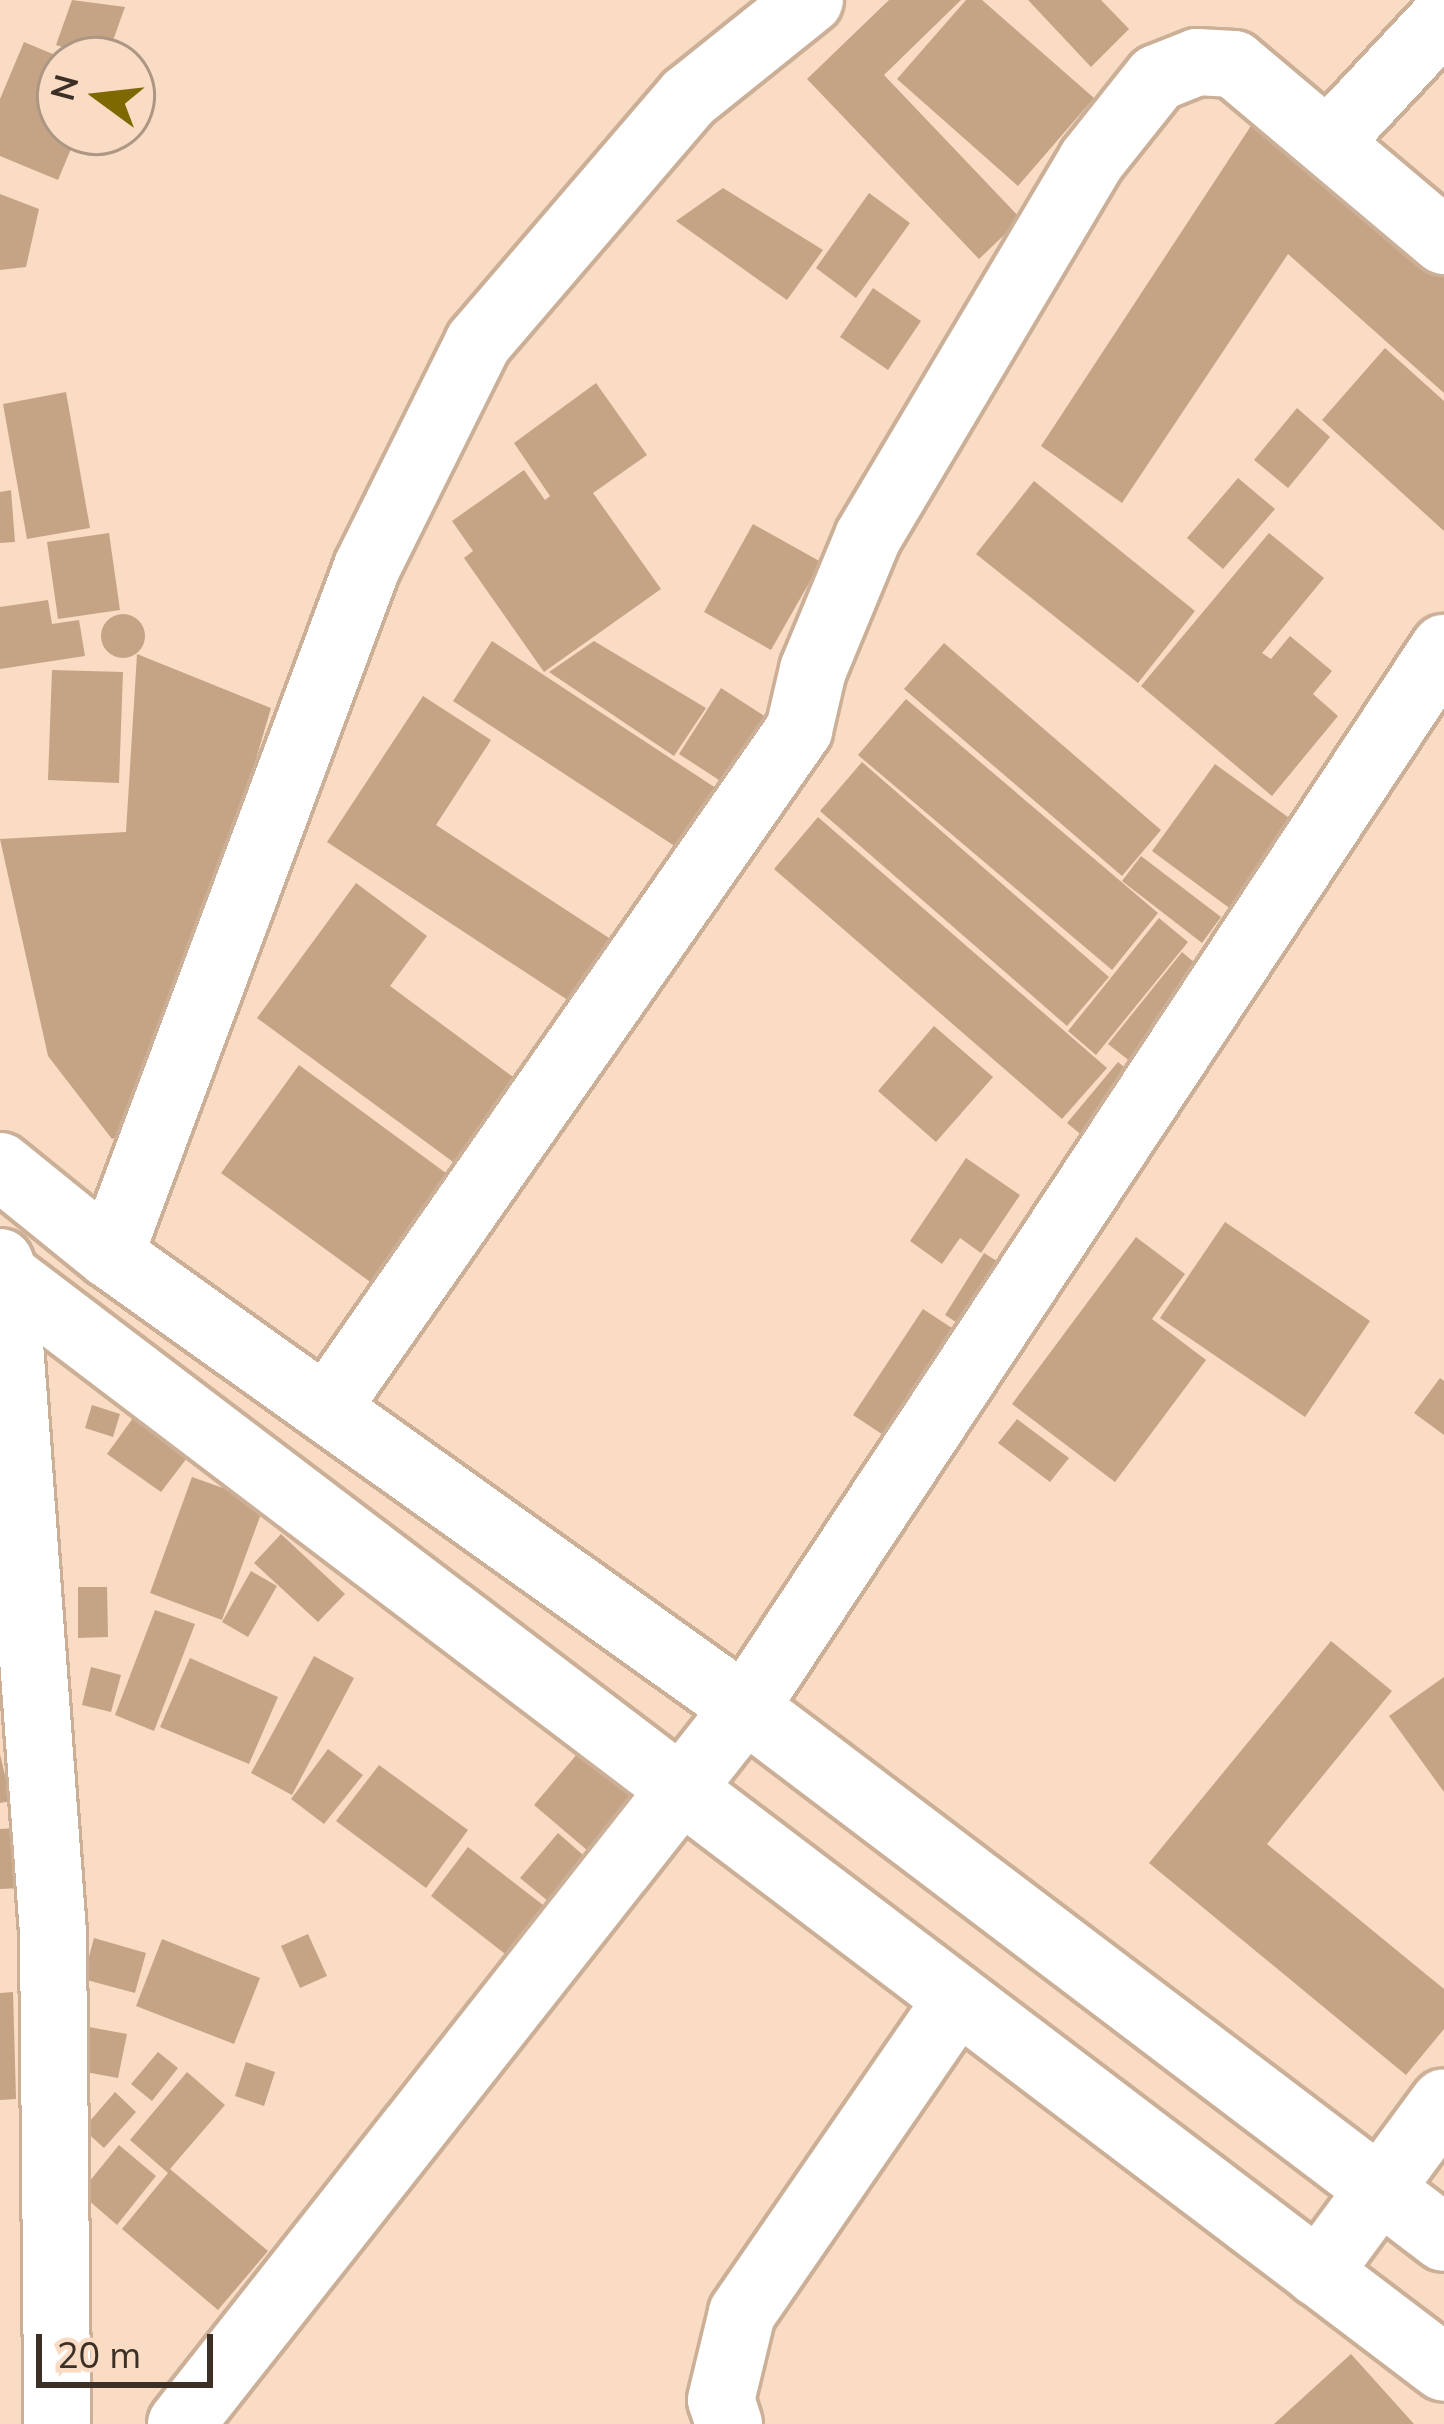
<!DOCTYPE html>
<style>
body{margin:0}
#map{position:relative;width:1444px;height:2424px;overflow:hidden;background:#f9dcc3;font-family:Mulish,sans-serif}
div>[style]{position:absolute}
.building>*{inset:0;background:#c5a486}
.round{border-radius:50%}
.roads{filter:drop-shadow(3px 0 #cbaf97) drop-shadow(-3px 0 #cbaf97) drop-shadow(0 3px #cbaf97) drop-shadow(0 -3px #cbaf97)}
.minor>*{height:66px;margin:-33px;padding:0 33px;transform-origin:33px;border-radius:33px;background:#fff}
.major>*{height:66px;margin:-33px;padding:0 33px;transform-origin:33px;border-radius:33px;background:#fff}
span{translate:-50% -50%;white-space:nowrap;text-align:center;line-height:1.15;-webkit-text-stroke:9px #f9dcc3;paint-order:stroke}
.north{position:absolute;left:36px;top:36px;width:120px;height:120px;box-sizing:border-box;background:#f9dcc3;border:3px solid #ad9784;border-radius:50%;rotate:285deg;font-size:33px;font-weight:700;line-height:48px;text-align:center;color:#3b2f26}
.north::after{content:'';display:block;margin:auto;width:42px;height:54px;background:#7d6900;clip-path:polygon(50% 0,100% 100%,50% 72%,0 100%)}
.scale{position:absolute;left:36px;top:2334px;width:177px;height:54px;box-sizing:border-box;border:6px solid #3b2f26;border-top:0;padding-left:15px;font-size:36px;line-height:42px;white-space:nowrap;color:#3b2f26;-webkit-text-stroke:9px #f9dcc3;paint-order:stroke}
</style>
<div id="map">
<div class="building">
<i style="clip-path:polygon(72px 0,125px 7px,106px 60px,56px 45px)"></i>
<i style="clip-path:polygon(889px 0,961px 0,884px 75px,1021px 219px,979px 259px,807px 79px)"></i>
<i style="clip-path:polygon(966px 0,982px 0,1094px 98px,1018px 186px,897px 79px)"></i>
<i style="clip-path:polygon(1028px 0,1101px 0,1129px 29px,1091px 67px)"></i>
<i style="clip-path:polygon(24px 42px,60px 57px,60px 132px,78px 132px,58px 180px,0 156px,0 99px)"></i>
<i style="clip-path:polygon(1262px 109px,1444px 268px,1444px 393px,1288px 254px,1122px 503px,1041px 446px)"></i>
<i style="clip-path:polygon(723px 188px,823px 250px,787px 300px,676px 221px)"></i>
<i style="clip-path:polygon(869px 193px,910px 223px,856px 298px,816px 268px)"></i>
<i style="clip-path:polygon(0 194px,39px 209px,26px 267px,0 270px)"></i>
<i style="clip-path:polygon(873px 288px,921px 321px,888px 370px,840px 337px)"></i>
<i style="clip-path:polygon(1385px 348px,1444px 401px,1444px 531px,1322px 420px)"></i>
<i style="clip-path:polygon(596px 383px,647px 455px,593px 493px,661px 589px,544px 672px,464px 558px,473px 551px,452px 521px,524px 470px,545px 500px,550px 496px,514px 443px)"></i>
<i style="clip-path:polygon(66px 392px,90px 528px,27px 539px,3px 404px)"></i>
<i style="clip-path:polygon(1297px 408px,1330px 437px,1288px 488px,1254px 460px)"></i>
<i style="clip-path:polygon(1238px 478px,1275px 509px,1223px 569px,1187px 538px)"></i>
<i style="clip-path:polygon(1034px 481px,1195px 611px,1138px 683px,976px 554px)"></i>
<i style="clip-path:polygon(11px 490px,15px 542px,0 543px,0 492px)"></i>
<i style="clip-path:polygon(753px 524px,821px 562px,771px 650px,704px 612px)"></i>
<i style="clip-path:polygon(109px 533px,120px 610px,58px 619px,47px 542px)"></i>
<i style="clip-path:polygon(1269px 533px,1324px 578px,1262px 653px,1271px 659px,1290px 636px,1332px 671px,1313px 694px,1338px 716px,1272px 796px,1141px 686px)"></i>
<i style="clip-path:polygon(48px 600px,52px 624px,79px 620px,85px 656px,0 669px,0 607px)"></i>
<i class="round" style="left:101px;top:614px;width:44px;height:44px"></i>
<i style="clip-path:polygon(492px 641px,734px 800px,696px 860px,453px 701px)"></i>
<i style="clip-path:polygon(594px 641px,706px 708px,674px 756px,549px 672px)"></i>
<i style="clip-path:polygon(944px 643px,1161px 830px,1122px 876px,904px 689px)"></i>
<i style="clip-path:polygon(137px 654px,271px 708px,149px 1121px,112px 1139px,48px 1056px,0 839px,126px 832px)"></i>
<i style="clip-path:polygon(52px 670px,123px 672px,119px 783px,48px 780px)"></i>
<i style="clip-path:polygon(721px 688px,780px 726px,739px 793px,679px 754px)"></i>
<i style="clip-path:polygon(423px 696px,491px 740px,436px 825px,632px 953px,592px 1016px,327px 842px)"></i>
<i style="clip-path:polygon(906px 699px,1158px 913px,1112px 970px,858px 755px)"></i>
<i style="clip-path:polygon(862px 762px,1109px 977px,1067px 1026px,820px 811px)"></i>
<i style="clip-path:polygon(1215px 764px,1311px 834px,1247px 921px,1152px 851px)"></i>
<i style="clip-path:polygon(818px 817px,1107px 1068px,1062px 1119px,774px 869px)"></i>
<i style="clip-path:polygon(1141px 856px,1221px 917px,1202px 943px,1122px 881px)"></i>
<i style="clip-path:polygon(356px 883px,427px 936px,390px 986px,536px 1094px,475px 1178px,257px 1018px)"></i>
<i style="clip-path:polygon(1159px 918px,1188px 942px,1096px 1055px,1068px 1031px)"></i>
<i style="clip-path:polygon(1182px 952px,1210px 976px,1136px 1066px,1108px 1044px)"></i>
<i style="clip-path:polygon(934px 1026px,993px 1077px,936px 1142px,878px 1091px)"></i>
<i style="clip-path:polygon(1118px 1062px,1146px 1086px,1095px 1146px,1067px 1123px)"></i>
<i style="clip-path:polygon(299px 1065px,473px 1193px,395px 1300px,221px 1173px)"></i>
<i style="clip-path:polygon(966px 1158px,1020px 1195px,981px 1253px,960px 1238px,942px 1264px,910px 1241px)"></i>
<i style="clip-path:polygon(1225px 1222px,1370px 1321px,1305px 1417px,1160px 1318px)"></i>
<i style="clip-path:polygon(1136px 1237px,1185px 1274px,1152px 1319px,1206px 1360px,1115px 1482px,1012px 1404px)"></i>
<i style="clip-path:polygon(984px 1253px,1019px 1275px,979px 1337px,945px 1315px)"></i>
<i style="clip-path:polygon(923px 1309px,970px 1340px,900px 1446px,853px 1415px)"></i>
<i style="clip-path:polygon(1440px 1378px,1444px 1381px,1444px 1435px,1414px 1413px)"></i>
<i style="clip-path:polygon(92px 1405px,120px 1414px,113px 1437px,85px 1428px)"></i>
<i style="clip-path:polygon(133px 1418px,187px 1458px,161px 1492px,107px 1454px)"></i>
<i style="clip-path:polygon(1017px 1419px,1069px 1458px,1050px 1482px,998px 1443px)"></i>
<i style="clip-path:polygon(192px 1477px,265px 1503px,222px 1620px,150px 1593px)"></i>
<i style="clip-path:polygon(281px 1534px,345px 1594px,318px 1622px,254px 1563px)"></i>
<i style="clip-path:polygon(251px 1571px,277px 1586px,248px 1637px,222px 1622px)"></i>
<i style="clip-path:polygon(78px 1587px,107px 1587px,108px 1637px,78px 1638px)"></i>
<i style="clip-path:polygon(155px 1610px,195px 1624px,154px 1731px,115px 1715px)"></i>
<i style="clip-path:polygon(1331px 1641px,1392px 1691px,1267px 1844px,1444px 1989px,1444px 2029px,1406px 2075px,1149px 1863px)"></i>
<i style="clip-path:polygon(314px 1656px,354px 1678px,292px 1795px,251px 1773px)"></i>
<i style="clip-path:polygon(190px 1658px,278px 1697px,249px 1764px,160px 1727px)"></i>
<i style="clip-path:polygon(91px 1667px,121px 1675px,111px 1712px,82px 1705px)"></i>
<i style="clip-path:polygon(1444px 1677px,1444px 1792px,1389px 1716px)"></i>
<i style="clip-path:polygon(328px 1749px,363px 1775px,324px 1824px,291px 1799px)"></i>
<i style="clip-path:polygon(578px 1753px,638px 1803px,594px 1856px,534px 1805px)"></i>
<i style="clip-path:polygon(0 1754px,11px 1801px,0 1803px)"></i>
<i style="clip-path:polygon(379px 1765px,468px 1830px,426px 1888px,336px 1821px)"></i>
<i style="clip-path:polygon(19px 1828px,21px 1888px,0 1889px,0 1829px)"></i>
<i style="clip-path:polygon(558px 1833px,591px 1862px,554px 1906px,520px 1878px)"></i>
<i style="clip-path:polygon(468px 1847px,547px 1908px,509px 1957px,431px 1896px)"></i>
<i style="clip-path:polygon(308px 1934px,327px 1976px,300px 1988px,281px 1946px)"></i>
<i style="clip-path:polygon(94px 1938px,146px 1953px,135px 1993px,83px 1979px)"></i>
<i style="clip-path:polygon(162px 1939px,260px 1978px,234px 2044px,136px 2006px)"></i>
<i style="clip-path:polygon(13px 1992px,16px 2099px,0 2100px,0 1993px)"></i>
<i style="clip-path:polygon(89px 2027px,127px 2034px,118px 2078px,80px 2071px)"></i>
<i style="clip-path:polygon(158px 2052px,178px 2068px,152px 2101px,131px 2084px)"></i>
<i style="clip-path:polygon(246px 2062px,275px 2072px,264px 2106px,235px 2096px)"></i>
<i style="clip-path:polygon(187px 2072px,225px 2105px,170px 2169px,268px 2251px,218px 2310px,122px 2229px,168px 2173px,130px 2140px)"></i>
<i style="clip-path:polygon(115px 2092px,136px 2112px,104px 2148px,83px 2129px)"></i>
<i style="clip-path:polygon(119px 2145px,156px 2176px,117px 2225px,80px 2193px)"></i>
<i style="clip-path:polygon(1351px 2354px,1414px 2424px,1274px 2424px)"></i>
</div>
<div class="roads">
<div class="minor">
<i style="left:1330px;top:140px;width:167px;rotate:-46.9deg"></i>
<i style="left:110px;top:1255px;width:734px;rotate:-69.52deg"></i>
<i style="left:367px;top:567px;width:250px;rotate:-63.6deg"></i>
<i style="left:478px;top:343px;width:324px;rotate:-49.4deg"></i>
<i style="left:689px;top:97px;width:155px;rotate:-38.7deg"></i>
<i style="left:5px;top:1276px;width:658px;rotate:85.82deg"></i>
<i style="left:53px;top:1932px;width:492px;rotate:89.5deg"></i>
<i style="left:326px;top:1409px;width:828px;rotate:-55.14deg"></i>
<i style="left:799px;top:730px;width:62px;rotate:-76.9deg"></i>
<i style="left:813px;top:670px;width:144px;rotate:-67.5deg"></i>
<i style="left:868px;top:537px;width:437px;rotate:-59.3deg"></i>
<i style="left:1091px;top:161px;width:106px;rotate:-51.5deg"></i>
<i style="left:1157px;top:78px;width:43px;rotate:-21.8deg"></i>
<i style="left:1197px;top:62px;width:37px;rotate:3deg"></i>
<i style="left:1234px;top:64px;width:275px;rotate:40.1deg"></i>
<i style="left:1318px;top:2273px;width:212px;rotate:-53.6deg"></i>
<i style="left:181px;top:2424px;width:911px;rotate:-51.77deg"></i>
<i style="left:745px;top:1708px;width:1270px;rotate:-56.6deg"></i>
<i style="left:729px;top:2424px;width:25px;rotate:-108deg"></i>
<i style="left:721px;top:2400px;width:89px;rotate:-76.4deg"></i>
<i style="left:742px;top:2313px;width:380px;rotate:-55.5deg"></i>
</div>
<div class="major">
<i style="left:0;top:1166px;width:141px;rotate:39deg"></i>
<i style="left:110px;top:1255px;width:780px;rotate:35.5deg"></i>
<i style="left:745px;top:1708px;width:877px;rotate:37.17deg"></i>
<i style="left:0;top:1262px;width:15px;rotate:70deg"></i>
<i style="left:5px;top:1276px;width:1806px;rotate:37.19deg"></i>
</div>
</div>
<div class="north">N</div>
<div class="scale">20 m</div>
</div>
